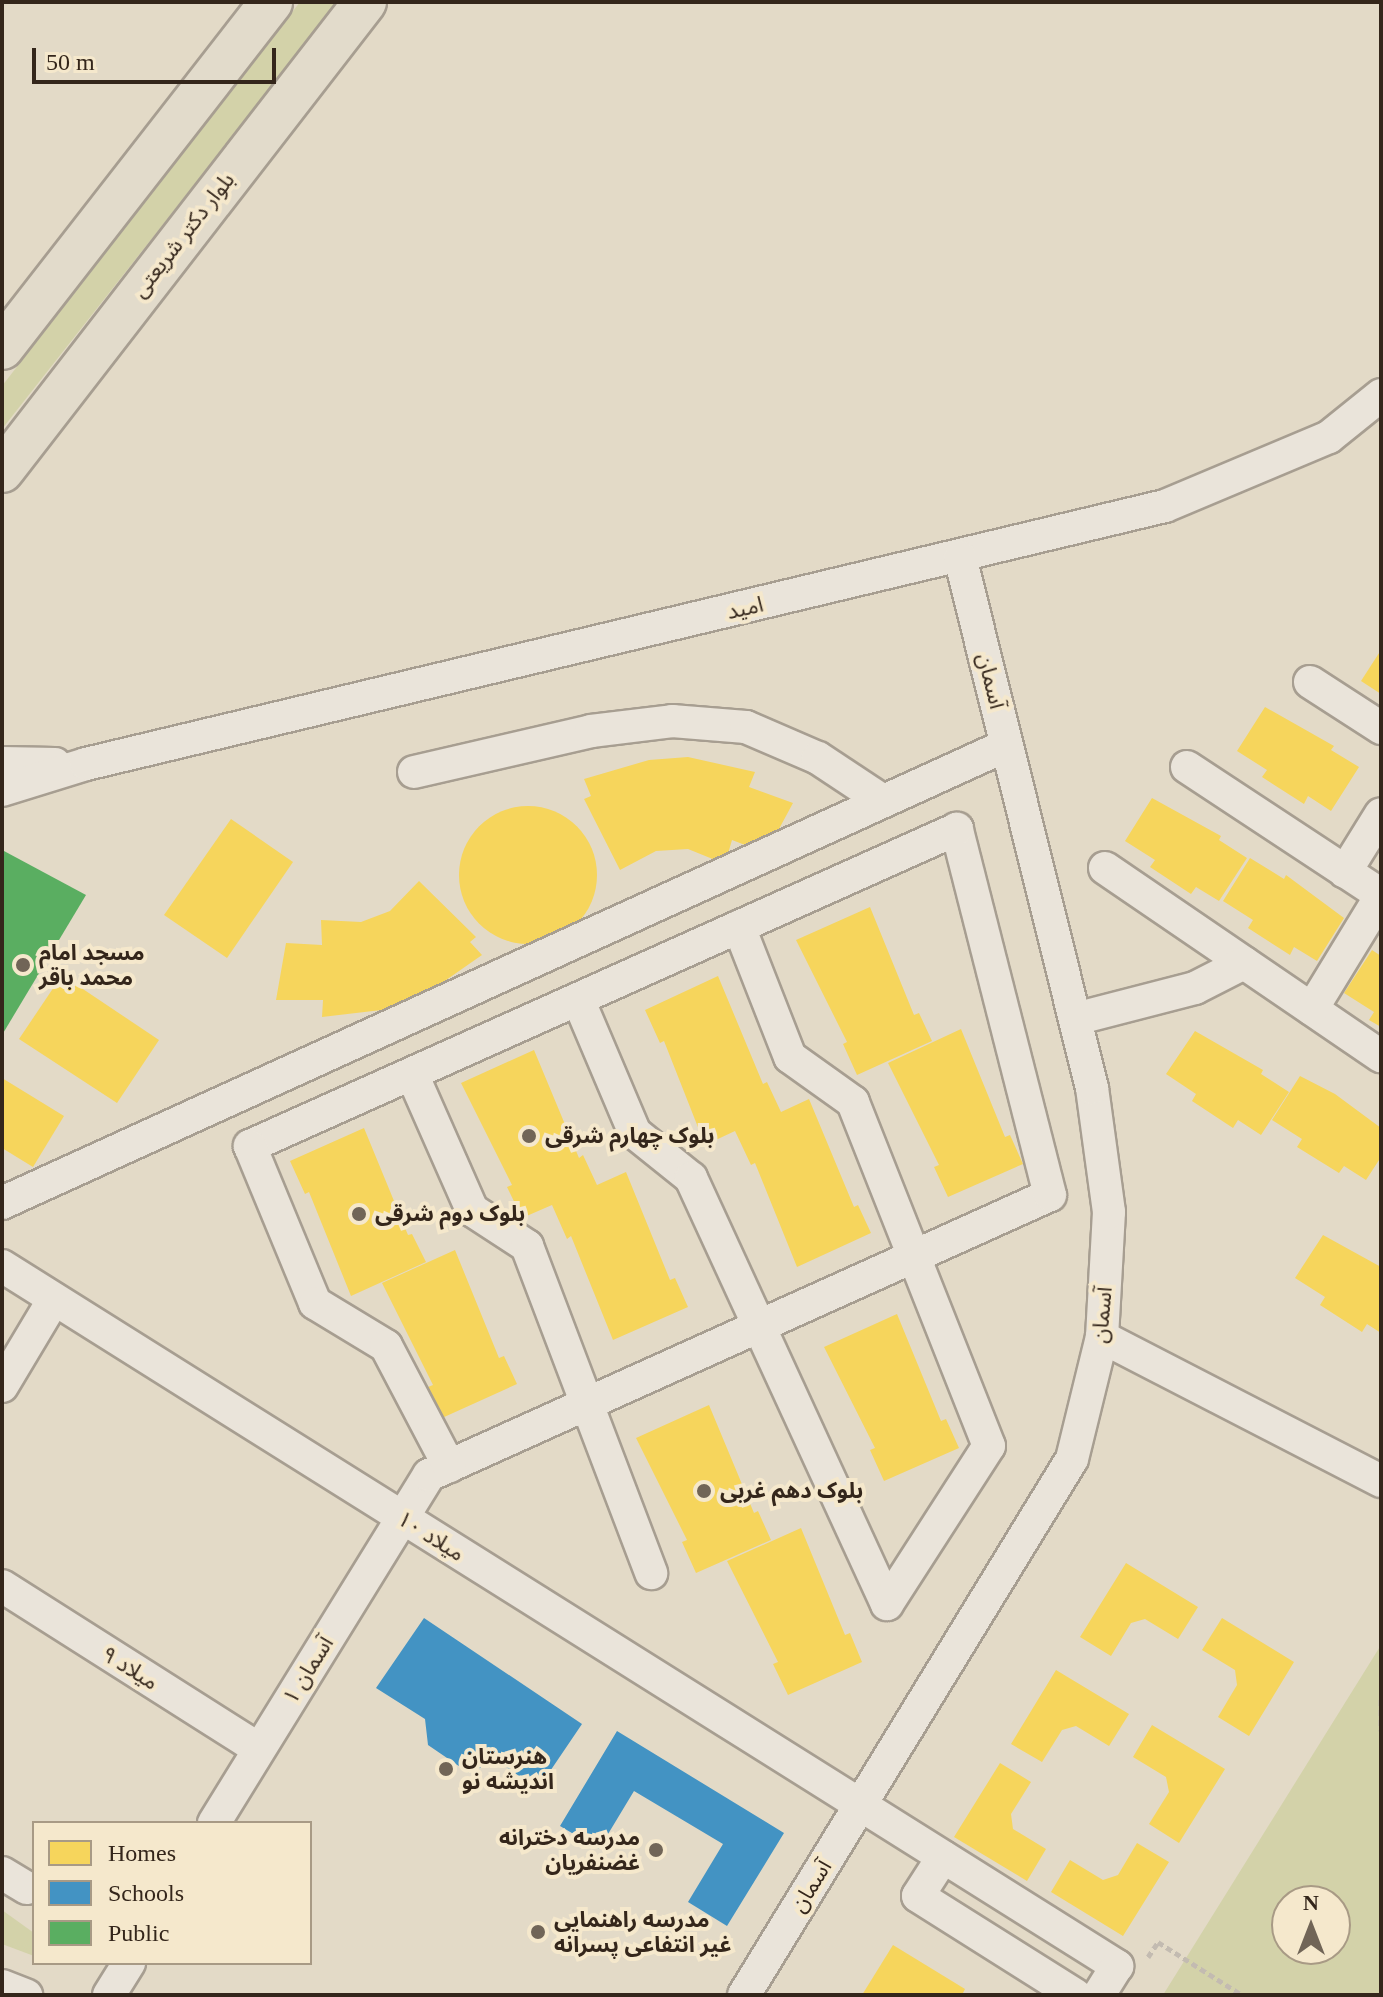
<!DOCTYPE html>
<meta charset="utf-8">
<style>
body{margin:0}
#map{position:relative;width:1383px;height:1997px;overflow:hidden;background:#e3dac7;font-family:"Times New Roman","Noto Sans Arabic",serif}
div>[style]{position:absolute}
.green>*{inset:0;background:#d3d2a9}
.homes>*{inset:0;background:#f6d55c}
.round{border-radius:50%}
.schools>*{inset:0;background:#4393c3}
.public>*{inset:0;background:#5aae61}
.path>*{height:5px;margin-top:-2.5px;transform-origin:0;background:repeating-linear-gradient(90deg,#c3bbb1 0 6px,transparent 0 10px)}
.roads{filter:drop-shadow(2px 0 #a79e91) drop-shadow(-2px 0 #a79e91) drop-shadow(0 2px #a79e91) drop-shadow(0 -2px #a79e91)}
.minor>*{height:32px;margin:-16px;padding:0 16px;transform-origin:16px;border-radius:16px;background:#eae4da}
.major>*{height:42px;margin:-21px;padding:0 21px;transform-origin:21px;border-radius:21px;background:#e2dbcb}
.dots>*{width:22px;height:22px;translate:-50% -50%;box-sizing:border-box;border:4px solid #f5e8cc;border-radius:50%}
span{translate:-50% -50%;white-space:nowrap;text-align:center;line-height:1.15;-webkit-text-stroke:8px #f5e8cc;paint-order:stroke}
.street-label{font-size:22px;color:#34261b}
.poi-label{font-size:22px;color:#34261b;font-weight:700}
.left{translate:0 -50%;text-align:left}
.right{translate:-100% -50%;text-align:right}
.frame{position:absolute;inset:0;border:4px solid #34261b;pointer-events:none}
.legend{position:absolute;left:32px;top:1821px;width:280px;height:144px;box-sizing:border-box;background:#f5e8cc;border:2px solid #a89a85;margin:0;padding:10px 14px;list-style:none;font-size:24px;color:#34261b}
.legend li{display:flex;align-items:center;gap:16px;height:40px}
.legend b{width:40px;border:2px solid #a89a85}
.north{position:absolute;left:1271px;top:1885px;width:80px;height:80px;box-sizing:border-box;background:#f5e8cc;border:2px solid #a89a85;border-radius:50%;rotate:0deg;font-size:22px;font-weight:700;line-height:32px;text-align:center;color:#34261b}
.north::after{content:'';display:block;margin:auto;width:28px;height:36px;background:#716557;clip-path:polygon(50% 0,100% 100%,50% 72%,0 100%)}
.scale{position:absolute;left:32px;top:48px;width:244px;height:36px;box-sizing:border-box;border:4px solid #34261b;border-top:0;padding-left:10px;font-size:24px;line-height:28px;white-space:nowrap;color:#34261b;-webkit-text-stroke:6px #f5e8cc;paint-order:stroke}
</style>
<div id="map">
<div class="green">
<i style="clip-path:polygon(300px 2px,338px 2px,2px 429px,2px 386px)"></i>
<i style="clip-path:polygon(evenodd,1381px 1645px,1381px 1995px,1163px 1995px,1381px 1645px,1287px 1901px,1335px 1901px,1335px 1949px,1287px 1949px,1287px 1901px)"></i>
<i style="clip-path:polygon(2px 1910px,34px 1933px,34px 1956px,2px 1944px)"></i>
</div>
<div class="homes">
<i style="clip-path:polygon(1381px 650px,1381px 694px,1361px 681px)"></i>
<i style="clip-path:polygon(1265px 707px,1334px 746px,1331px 750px,1359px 767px,1331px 811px,1308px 796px,1304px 804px,1262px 777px,1267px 770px,1237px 751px)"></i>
<i style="clip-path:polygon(688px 757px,755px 772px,749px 787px,793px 803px,766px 853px,732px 840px,725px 864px,688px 849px,656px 851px,620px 870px,584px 799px,591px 796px,584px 779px,649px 760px)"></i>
<i style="clip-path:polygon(1152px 798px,1221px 836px,1219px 840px,1247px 858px,1219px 901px,1196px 887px,1191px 894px,1150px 867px,1155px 860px,1125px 841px)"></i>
<i class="round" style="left:459px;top:806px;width:138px;height:138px"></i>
<i style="clip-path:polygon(231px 819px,293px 862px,227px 958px,164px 915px)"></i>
<i style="clip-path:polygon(1250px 858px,1284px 879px,1286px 875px,1344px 918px,1317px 961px,1294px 947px,1290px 955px,1248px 928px,1253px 920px,1223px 901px)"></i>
<i style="clip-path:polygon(419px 881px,476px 937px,470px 942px,482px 955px,426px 994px,390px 1009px,322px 1017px,323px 1000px,276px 1000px,286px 943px,322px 945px,321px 920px,361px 922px,390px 911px)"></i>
<i style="clip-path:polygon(870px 907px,914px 1015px,919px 1013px,932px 1041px,857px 1075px,843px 1044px,847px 1042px,796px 940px)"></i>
<i style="clip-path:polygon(1372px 950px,1381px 956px,1381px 1027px,1369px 1020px,1374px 1012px,1344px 993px)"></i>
<i style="clip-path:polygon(62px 975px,159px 1040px,117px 1103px,19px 1039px)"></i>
<i style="clip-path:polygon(718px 976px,763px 1084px,767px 1082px,781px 1112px,809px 1099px,854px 1207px,858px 1205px,871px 1233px,797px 1267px,755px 1163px,751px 1165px,735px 1131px,705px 1145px,664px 1041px,660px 1043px,645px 1010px)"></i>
<i style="clip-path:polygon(961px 1029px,1005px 1137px,1010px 1135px,1023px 1164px,948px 1197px,934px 1167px,939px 1165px,888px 1063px)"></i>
<i style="clip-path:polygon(1195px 1031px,1263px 1070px,1261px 1074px,1289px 1092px,1261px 1135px,1238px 1120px,1233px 1128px,1192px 1101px,1196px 1094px,1166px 1074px)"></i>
<i style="clip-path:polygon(534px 1050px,579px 1158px,583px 1155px,597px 1185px,626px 1172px,670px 1280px,675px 1278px,688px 1307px,613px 1340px,571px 1236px,567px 1239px,552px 1205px,522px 1218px,507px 1187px,512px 1185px,461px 1083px)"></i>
<i style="clip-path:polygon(1300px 1076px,1335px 1094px,1381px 1128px,1381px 1157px,1366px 1180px,1344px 1166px,1339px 1173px,1297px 1147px,1302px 1139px,1272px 1120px)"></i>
<i style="clip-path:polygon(2px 1078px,64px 1116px,33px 1167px,2px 1148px)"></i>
<i style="clip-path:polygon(364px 1128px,408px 1235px,412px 1234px,426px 1262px,351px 1296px,309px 1192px,305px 1194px,290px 1161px)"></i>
<i style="clip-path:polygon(1323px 1235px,1381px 1267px,1381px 1333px,1367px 1324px,1362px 1332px,1320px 1305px,1325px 1297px,1295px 1278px)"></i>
<i style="clip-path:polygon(455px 1250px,499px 1358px,504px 1356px,517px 1384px,442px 1418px,428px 1387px,433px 1385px,382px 1283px)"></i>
<i style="clip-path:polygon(897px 1314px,941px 1421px,946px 1419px,959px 1448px,884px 1481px,870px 1450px,875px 1448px,824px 1347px)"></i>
<i style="clip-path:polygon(709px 1405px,754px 1513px,758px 1511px,771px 1540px,696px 1573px,682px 1542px,687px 1540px,636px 1438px)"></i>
<i style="clip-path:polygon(801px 1528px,845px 1635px,850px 1633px,862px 1662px,788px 1695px,773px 1664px,778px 1662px,727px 1561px)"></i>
<i style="clip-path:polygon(1126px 1563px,1198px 1607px,1178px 1639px,1145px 1619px,1131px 1623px,1111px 1656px,1080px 1637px)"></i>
<i style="clip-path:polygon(1222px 1618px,1294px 1662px,1249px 1736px,1218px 1717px,1237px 1685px,1235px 1670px,1202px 1650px)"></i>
<i style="clip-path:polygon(1056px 1670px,1129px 1714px,1109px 1746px,1076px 1726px,1062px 1730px,1042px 1762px,1011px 1744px)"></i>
<i style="clip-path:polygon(1152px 1725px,1225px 1769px,1179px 1843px,1149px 1824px,1169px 1792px,1166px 1777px,1133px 1757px)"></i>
<i style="clip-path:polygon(1000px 1763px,1031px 1782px,1011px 1814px,1013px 1829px,1046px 1849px,1027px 1881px,954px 1837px)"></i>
<i style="clip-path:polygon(1137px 1843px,1169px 1862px,1123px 1936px,1051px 1892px,1070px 1860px,1103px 1880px,1118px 1875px)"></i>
<i style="clip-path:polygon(893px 1945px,965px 1989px,962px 1995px,862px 1995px)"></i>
</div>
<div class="schools">
<i style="clip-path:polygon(424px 1618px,582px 1724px,538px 1789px,496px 1760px,469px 1773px,428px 1745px,425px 1719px,376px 1688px)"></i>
<i style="clip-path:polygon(617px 1731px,784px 1833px,727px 1926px,688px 1902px,723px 1844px,634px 1791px,599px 1849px,560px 1826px)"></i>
</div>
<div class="public">
<i style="clip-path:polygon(4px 851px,86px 895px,2px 1035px,2px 853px)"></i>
</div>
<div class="path">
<i style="left:1381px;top:1699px;width:32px;rotate:90deg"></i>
<i style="left:1148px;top:1957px;width:18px;rotate:-56deg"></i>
<i style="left:1158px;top:1942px;width:99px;rotate:32.2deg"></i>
</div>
<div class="roads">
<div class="minor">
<i style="left:1310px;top:682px;width:85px;rotate:32.9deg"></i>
<i style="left:2px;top:763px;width:53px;rotate:1.1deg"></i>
<i style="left:1187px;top:767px;width:232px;rotate:33.4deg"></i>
<i style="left:414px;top:772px;width:182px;rotate:-13deg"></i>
<i style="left:591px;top:731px;width:82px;rotate:-7deg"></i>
<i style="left:672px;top:721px;width:74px;rotate:4.6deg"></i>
<i style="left:746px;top:727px;width:78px;rotate:23.3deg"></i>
<i style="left:818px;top:758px;width:78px;rotate:33.5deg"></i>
<i style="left:2px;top:790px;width:88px;rotate:-17.2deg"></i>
<i style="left:86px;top:764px;width:1109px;rotate:-13.45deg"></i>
<i style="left:1165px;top:506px;width:178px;rotate:-22.8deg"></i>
<i style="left:1329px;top:437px;width:67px;rotate:-38.9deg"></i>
<i style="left:1105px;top:868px;width:334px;rotate:34.3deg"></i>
<i style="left:1345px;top:872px;width:68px;rotate:-58.2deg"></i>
<i style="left:578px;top:999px;width:146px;rotate:67deg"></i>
<i style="left:635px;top:1133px;width:72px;rotate:38.8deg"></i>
<i style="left:691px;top:1178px;width:469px;rotate:65.3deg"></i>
<i style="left:887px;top:1604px;width:188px;rotate:-57.2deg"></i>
<i style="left:989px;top:1446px;width:370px;rotate:-111.6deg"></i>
<i style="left:853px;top:1102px;width:77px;rotate:-144.5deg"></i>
<i style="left:790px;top:1057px;width:140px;rotate:-111.4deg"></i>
<i style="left:1312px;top:1009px;width:132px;rotate:-58.6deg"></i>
<i style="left:1075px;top:1019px;width:124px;rotate:-14.5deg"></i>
<i style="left:1195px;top:988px;width:55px;rotate:-27deg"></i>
<i style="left:412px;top:1074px;width:149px;rotate:66.2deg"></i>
<i style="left:472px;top:1210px;width:66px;rotate:33.2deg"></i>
<i style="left:527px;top:1246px;width:350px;rotate:69.2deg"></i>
<i style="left:2px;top:1203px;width:1104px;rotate:-24.5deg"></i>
<i style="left:2px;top:1266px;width:1317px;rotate:32.12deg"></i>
<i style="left:1117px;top:1966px;width:34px;rotate:122deg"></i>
<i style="left:1102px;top:1337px;width:314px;rotate:27.3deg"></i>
<i style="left:2px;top:1386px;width:101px;rotate:-59.1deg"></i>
<i style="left:2px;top:1586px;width:304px;rotate:32.4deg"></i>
<i style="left:214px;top:1823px;width:409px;rotate:-58.3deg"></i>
<i style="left:429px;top:1475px;width:681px;rotate:-24.27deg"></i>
<i style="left:1050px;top:1195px;width:378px;rotate:-104.3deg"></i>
<i style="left:957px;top:829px;width:775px;rotate:155.85deg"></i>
<i style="left:250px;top:1146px;width:170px;rotate:67.5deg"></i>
<i style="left:315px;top:1303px;width:83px;rotate:31.2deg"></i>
<i style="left:386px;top:1346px;width:136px;rotate:62.3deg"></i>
<i style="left:943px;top:1857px;width:46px;rotate:122.7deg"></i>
<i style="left:918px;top:1896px;width:186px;rotate:32.2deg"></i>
<i style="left:2px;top:1873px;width:29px;rotate:31deg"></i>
<i style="left:2px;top:1986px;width:26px;rotate:21deg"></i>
<i style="left:109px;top:1995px;width:38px;rotate:-58deg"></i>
<i style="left:744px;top:1995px;width:628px;rotate:-58.54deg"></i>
<i style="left:1072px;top:1459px;width:126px;rotate:-76.2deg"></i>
<i style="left:1102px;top:1337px;width:125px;rotate:-86.8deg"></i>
<i style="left:1109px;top:1212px;width:125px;rotate:-97.8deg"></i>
<i style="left:1092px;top:1088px;width:547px;rotate:-103.96deg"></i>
</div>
<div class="major">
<i style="left:2px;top:348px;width:438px;rotate:-52.1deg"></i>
<i style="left:2px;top:471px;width:593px;rotate:-52.26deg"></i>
</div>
</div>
<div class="dots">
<i style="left:23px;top:965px;background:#716557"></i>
<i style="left:529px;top:1136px;background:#716557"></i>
<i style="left:359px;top:1214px;background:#716557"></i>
<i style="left:704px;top:1491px;background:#716557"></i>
<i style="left:446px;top:1769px;background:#716557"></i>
<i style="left:656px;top:1850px;background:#716557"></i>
<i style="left:538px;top:1932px;background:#716557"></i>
</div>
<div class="street-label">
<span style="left:183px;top:235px;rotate:-52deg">بلوار دکتر شریعتی</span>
<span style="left:745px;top:608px;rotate:-13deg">امید</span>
<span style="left:991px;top:681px;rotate:76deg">آسمان</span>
<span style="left:1102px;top:1315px;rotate:-85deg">آسمان</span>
<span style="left:431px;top:1536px;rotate:32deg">میلاد ۱۰</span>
<span style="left:130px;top:1668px;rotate:32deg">میلاد ۹</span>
<span style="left:308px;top:1670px;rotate:-58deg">آسمان ۱</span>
<span style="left:811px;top:1886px;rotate:-58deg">آسمان</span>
</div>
<div class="poi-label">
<span class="left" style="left:39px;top:965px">مسجد امام<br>محمد باقر</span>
<span class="left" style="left:545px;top:1136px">بلوک چهارم شرقی</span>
<span class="left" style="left:375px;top:1214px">بلوک دوم شرقی</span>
<span class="left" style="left:720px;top:1491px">بلوک دهم غربی</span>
<span class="left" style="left:462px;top:1769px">هنرستان<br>اندیشه نو</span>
<span class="right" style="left:640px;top:1850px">مدرسه دخترانه<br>غضنفریان</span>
<span class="left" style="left:554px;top:1932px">مدرسه راهنمایی<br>غیر انتفاعی پسرانه</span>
</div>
<div class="frame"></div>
<ul class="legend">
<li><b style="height:22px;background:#f6d55c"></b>Homes</li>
<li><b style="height:22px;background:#4393c3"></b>Schools</li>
<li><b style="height:22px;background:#5aae61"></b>Public</li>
</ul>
<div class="north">N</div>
<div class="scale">50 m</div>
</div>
